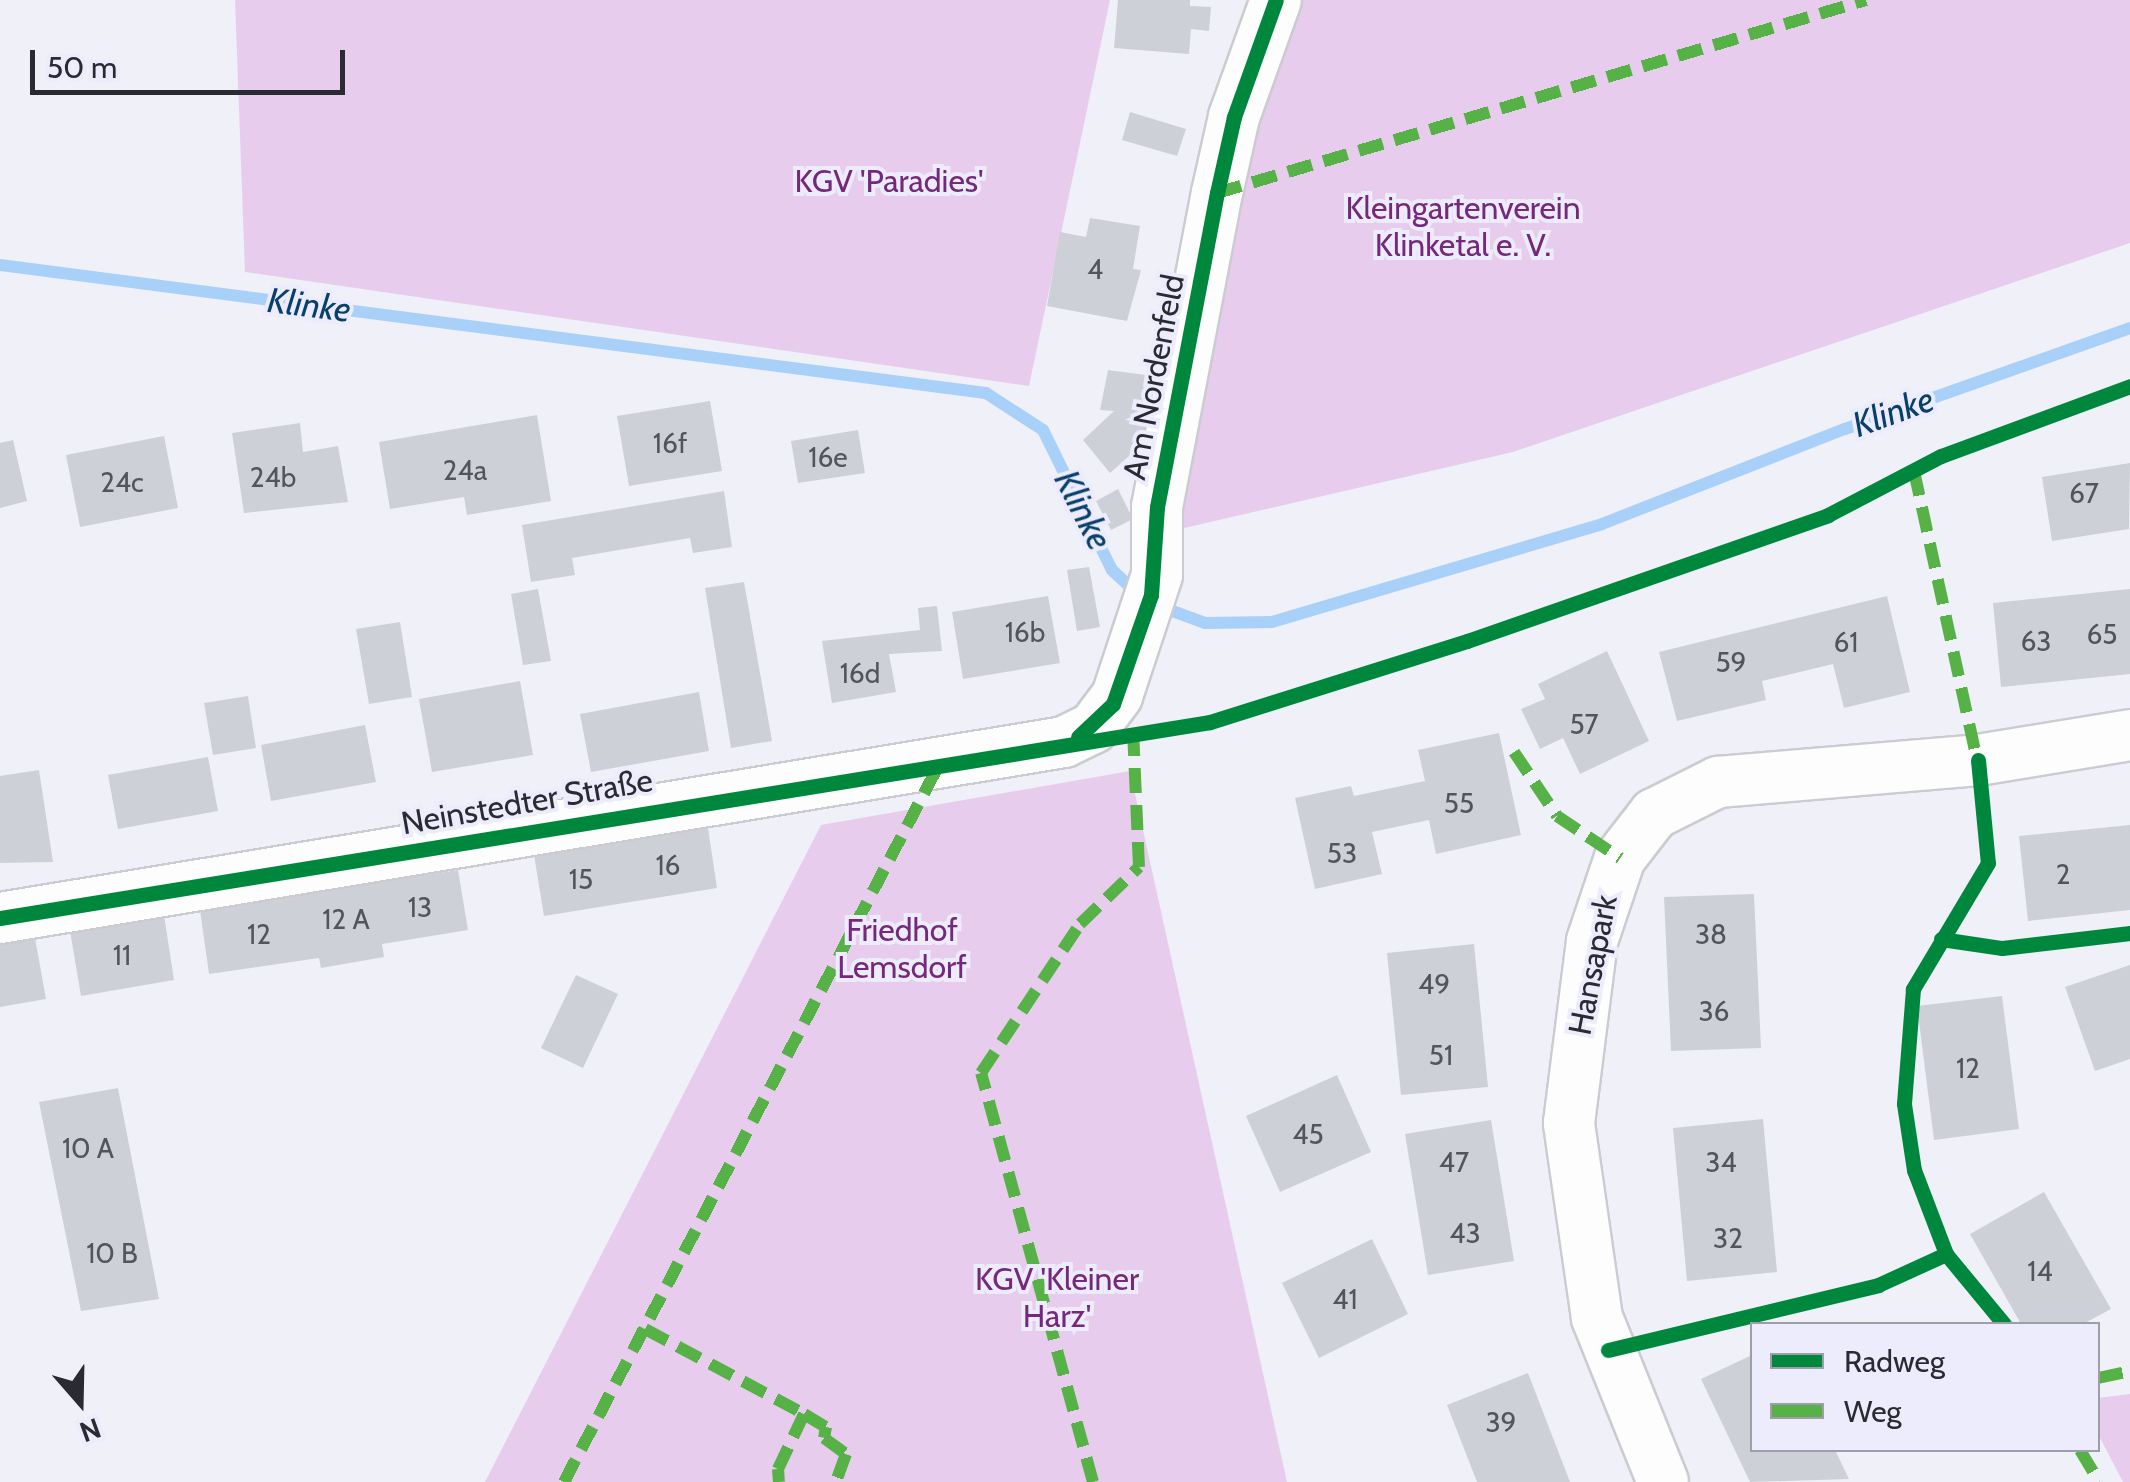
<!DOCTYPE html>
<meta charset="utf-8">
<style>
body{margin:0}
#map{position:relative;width:2130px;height:1482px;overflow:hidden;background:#f0f0f8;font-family:Cabin,sans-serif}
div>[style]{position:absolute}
.green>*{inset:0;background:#e8cced}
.stream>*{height:12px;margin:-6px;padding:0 6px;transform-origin:6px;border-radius:6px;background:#a9d0f9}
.building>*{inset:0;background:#ced0d8}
.roads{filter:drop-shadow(2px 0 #cbcbd2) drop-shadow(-2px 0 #cbcbd2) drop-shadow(0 2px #cbcbd2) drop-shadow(0 -2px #cbcbd2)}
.street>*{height:50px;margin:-25px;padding:0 25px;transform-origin:25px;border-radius:25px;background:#fdfdfe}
.quiet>*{height:12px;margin-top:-6px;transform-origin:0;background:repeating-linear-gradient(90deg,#56b246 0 25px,transparent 0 37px)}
.cycleway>*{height:15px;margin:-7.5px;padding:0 7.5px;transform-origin:7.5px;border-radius:7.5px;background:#00873e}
span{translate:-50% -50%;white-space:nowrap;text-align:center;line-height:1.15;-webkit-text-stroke:8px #ececfc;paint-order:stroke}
.number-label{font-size:28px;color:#53545c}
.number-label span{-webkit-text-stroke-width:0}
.park-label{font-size:32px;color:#76287c}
.street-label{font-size:32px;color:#2a2a32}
.water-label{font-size:35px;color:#08406b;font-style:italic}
.legend{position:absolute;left:1750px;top:1322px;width:350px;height:130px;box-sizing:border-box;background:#ececfc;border:2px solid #9e9eab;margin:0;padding:12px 18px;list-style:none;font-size:30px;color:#2a2a32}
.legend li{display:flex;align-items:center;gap:20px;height:50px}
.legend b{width:50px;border:2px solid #9e9eab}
.north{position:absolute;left:30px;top:1352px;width:100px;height:100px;-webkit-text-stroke:8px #ececfc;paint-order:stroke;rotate:160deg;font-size:28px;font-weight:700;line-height:40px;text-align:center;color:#2a2a32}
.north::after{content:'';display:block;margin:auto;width:35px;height:45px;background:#2a2a32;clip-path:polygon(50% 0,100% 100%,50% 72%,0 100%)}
.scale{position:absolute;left:30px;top:50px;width:315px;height:45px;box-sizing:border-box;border:5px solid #2a2a32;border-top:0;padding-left:12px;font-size:30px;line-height:35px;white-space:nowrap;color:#2a2a32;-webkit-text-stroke:8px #ececfc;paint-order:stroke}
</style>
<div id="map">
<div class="green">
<i style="clip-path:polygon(235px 0,1110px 0,1029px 386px,245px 272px)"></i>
<i style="clip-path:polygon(1302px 0,2130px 0,2130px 243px,1513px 452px,1180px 529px,1239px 185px,1278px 47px)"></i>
<i style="clip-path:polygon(1130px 771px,1287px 1482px,485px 1482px,821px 825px)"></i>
<i style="clip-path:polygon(2130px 1394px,2130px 1482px,2123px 1482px,2098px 1434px,2098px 1398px)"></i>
</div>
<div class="stream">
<i style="left:0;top:265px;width:994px;rotate:7.4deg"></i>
<i style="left:986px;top:393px;width:68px;rotate:33deg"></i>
<i style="left:1043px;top:430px;width:156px;rotate:63.8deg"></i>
<i style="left:1112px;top:570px;width:37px;rotate:43deg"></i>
<i style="left:1156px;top:605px;width:52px;rotate:20.2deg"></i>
<i style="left:1205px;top:623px;width:67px;rotate:-0.9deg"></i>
<i style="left:1272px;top:622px;width:344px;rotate:-16.5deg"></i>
<i style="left:1602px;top:524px;width:261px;rotate:-21.4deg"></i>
<i style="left:1845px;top:429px;width:302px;rotate:-19.5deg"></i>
</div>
<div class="building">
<i style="clip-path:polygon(1118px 0,1190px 0,1190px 6px,1211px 7px,1209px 31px,1191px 29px,1189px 54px,1114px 48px)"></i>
<i style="clip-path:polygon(1130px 112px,1186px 129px,1177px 156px,1122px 140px)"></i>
<i style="clip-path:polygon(1090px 218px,1140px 226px,1133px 269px,1141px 270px,1127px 321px,1047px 306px,1060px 232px,1086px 237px)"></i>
<i style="clip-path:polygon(1108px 370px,1161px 377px,1148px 450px,1137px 449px,1110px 473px,1083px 440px,1114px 411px,1100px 410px)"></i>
<i style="clip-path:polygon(710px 401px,722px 471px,629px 486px,617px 416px)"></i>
<i style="clip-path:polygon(537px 415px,551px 501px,467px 515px,464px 497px,390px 509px,379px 442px)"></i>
<i style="clip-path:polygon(300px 423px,303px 452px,338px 446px,348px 502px,244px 513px,232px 433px)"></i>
<i style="clip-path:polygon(858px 430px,865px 473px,798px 483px,791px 441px)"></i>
<i style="clip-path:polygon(164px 436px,178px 508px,80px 527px,66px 455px)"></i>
<i style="clip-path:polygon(13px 440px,27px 501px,0 508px,0 443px)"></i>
<i style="clip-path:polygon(2130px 463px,2129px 529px,2052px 541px,2042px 477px)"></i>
<i style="clip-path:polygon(1118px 489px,1133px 519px,1111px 530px,1096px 501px)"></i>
<i style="clip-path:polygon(724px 491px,732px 547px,693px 553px,690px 538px,613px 551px,572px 558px,575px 575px,531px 582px,522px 525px)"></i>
<i style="clip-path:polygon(1089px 567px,1100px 627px,1077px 631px,1067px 570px)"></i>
<i style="clip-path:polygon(744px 582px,772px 741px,731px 748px,705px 588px)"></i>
<i style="clip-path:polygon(538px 589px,551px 661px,523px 665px,511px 594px)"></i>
<i style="clip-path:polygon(2130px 589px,2130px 674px,2001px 687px,1993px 603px)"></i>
<i style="clip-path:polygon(1048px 596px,1060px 663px,963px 679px,952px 612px)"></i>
<i style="clip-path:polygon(1887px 596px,1910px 692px,1844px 708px,1833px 664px,1762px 681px,1766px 700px,1677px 721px,1659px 652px)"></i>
<i style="clip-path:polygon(937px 606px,942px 651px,889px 654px,896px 692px,832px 703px,822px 641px,920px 630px,918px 608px)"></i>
<i style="clip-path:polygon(400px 622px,412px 697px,369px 704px,356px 629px)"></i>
<i style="clip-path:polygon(1607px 651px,1649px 741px,1580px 774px,1563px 738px,1540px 749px,1521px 709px,1545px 699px,1538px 684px)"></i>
<i style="clip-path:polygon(520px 681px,533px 755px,432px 772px,419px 699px)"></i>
<i style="clip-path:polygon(699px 692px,709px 751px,591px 772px,580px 714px)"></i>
<i style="clip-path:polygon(248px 696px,256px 748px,213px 755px,204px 703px)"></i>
<i style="clip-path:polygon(365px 725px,376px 782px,271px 801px,261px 745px)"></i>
<i style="clip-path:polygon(1499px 733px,1521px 835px,1436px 854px,1429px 820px,1372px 832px,1382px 874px,1315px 889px,1295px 798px,1351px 786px,1354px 796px,1425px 781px,1418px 750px)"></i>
<i style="clip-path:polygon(208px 757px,218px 811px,118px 829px,108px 775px)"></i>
<i style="clip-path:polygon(39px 770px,53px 862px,0 863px,0 776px)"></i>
<i style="clip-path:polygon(2130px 825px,2130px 910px,2028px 921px,2019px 836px)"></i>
<i style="clip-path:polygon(708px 828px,717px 888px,544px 916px,534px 855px)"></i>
<i style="clip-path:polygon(458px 870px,468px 930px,382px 944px,384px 957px,321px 968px,319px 958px,209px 974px,200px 910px)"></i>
<i style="clip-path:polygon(1754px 894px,1761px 1048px,1671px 1051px,1664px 897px)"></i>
<i style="clip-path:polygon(164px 915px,174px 980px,81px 996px,70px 931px)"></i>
<i style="clip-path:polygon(35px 938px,46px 999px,0 1007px,0 944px)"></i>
<i style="clip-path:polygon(1474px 944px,1488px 1087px,1401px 1095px,1387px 953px)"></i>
<i style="clip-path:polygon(2130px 965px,2130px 1059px,2095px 1071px,2065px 987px)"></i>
<i style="clip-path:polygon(576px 975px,618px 994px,583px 1068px,541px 1048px)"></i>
<i style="clip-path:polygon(2002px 996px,2019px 1129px,1934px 1140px,1917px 1006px)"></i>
<i style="clip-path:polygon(1337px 1075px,1371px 1152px,1280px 1192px,1246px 1116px)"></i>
<i style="clip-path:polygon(118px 1088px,159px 1299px,81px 1311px,39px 1102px)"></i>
<i style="clip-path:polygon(1763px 1119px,1777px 1272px,1687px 1281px,1673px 1128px)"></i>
<i style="clip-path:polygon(1491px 1120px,1514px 1261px,1428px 1275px,1405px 1134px)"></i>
<i style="clip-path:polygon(2044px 1192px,2111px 1309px,2083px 1324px,2021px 1324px,1970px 1234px)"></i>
<i style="clip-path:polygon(1372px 1239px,1408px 1314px,1319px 1358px,1282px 1283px)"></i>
<i style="clip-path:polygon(1752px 1355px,1752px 1450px,1835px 1450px,1849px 1479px,1750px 1482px,1701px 1379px)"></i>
<i style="clip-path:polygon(1528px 1373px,1570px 1482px,1477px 1482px,1447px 1405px)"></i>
</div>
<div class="roads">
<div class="street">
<i style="left:0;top:918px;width:1078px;rotate:-9.39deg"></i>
<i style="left:1064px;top:742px;width:32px;rotate:-26deg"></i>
<i style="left:1093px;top:728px;width:40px;rotate:-53deg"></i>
<i style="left:1117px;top:696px;width:127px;rotate:-71.7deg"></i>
<i style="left:1157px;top:575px;width:68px;rotate:-90deg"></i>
<i style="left:1157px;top:507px;width:320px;rotate:-79.2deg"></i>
<i style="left:1217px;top:193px;width:78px;rotate:-77.4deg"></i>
<i style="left:1234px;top:117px;width:124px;rotate:-70.3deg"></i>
<i style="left:1663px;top:1482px;width:177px;rotate:-111.9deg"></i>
<i style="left:1597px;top:1318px;width:197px;rotate:-98.2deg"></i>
<i style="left:1569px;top:1123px;width:183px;rotate:-82.8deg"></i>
<i style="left:1592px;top:941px;width:88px;rotate:-71.4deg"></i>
<i style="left:1620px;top:858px;width:56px;rotate:-52.3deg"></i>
<i style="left:1654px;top:814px;width:72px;rotate:-26.6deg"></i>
<i style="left:1718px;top:782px;width:261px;rotate:-4.8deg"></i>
<i style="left:1978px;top:760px;width:154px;rotate:-9.3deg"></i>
</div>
</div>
<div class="quiet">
<i style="left:1217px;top:193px;width:677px;rotate:-16.56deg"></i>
<i style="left:1914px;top:471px;width:305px;rotate:77.7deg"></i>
<i style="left:1514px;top:752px;width:77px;rotate:56.1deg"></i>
<i style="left:1557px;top:816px;width:76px;rotate:33.7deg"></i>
<i style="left:645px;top:1329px;width:180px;rotate:28.1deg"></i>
<i style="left:804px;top:1414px;width:61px;rotate:115.3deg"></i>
<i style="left:778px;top:1469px;width:13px;rotate:86deg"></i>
<i style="left:2098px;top:1378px;width:33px;rotate:-12deg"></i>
<i style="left:804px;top:1414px;width:26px;rotate:31deg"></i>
<i style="left:826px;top:1427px;width:11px;rotate:100deg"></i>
<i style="left:824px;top:1438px;width:27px;rotate:36deg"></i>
<i style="left:846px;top:1454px;width:30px;rotate:110deg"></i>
<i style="left:2080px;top:1450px;width:37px;rotate:59deg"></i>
<i style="left:564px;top:1482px;width:814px;rotate:-62.4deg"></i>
<i style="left:1093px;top:1482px;width:424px;rotate:-105.3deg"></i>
<i style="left:981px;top:1073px;width:179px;rotate:-56.4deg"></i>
<i style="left:1080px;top:924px;width:82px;rotate:-44deg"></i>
<i style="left:1139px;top:867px;width:135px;rotate:-92.5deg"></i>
</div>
<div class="cycleway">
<i style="left:1078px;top:737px;width:48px;rotate:-43.3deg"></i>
<i style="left:1113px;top:704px;width:115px;rotate:-70.8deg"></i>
<i style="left:1151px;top:595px;width:88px;rotate:-86.1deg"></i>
<i style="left:1157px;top:507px;width:320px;rotate:-79.2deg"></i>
<i style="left:1217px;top:193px;width:78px;rotate:-77.4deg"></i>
<i style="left:1234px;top:117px;width:124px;rotate:-70.3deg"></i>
<i style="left:1978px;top:760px;width:103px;rotate:84.5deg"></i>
<i style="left:1988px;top:863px;width:147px;rotate:120.8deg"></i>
<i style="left:1913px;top:989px;width:115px;rotate:94.5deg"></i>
<i style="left:1904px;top:1104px;width:67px;rotate:81.4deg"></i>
<i style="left:1914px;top:1170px;width:90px;rotate:69.1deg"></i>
<i style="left:1946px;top:1254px;width:91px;rotate:50.4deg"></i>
<i style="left:0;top:918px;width:1226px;rotate:-9.2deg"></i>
<i style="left:1210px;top:722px;width:269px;rotate:-17.5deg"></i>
<i style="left:1467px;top:641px;width:382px;rotate:-19.2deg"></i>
<i style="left:1828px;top:515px;width:127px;rotate:-27.6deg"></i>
<i style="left:1941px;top:456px;width:202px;rotate:-20.3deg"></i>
<i style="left:1941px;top:939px;width:62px;rotate:8.4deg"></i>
<i style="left:2002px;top:948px;width:129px;rotate:-6.7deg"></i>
<i style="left:1608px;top:1350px;width:278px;rotate:-13.5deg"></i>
<i style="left:1878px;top:1285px;width:75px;rotate:-24.5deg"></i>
</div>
<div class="number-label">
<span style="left:1095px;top:269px">4</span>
<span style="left:670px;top:443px">16f</span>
<span style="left:828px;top:457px">16e</span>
<span style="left:465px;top:470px">24a</span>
<span style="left:273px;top:477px">24b</span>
<span style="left:122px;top:482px">24c</span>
<span style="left:2084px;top:493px">67</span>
<span style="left:1025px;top:632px">16b</span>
<span style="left:2102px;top:634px">65</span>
<span style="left:2036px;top:641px">63</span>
<span style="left:1846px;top:642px">61</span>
<span style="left:1731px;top:662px">59</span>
<span style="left:860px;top:673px">16d</span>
<span style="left:1584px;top:724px">57</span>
<span style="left:1459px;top:803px">55</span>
<span style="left:1342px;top:853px">53</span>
<span style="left:668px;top:865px">16</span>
<span style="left:2063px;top:874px">2</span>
<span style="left:581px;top:879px">15</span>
<span style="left:420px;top:907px">13</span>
<span style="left:346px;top:919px">12 A</span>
<span style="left:259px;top:934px">12</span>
<span style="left:1711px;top:934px">38</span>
<span style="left:122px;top:955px">11</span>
<span style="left:1434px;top:984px">49</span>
<span style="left:1714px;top:1011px">36</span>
<span style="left:1441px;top:1055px">51</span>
<span style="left:1968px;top:1068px">12</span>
<span style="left:1308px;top:1134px">45</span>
<span style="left:88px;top:1148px">10 A</span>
<span style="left:1454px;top:1162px">47</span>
<span style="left:1721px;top:1162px">34</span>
<span style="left:1465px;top:1233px">43</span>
<span style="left:1728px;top:1238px">32</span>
<span style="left:112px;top:1253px">10 B</span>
<span style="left:2040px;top:1271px">14</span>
<span style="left:1345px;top:1299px">41</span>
<span style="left:1501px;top:1422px">39</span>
</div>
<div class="park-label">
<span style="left:889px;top:181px">KGV 'Paradies'</span>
<span style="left:1463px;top:227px">Kleingartenverein<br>Klinketal e. V.</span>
<span style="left:902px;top:949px">Friedhof<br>Lemsdorf</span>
<span style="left:1057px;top:1298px">KGV 'Kleiner<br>Harz'</span>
</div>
<div class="street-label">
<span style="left:1154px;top:377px;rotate:-79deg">Am Nordenfeld</span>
<span style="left:527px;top:802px;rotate:-10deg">Neinstedter Straße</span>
<span style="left:1593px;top:965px;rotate:-79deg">Hansapark</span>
</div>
<div class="water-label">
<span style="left:309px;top:305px;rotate:7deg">Klinke</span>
<span style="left:1893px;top:412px;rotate:-20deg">Klinke</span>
<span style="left:1083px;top:510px;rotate:63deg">Klinke</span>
</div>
<ul class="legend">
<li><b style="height:12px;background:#00873e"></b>Radweg</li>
<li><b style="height:12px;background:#56b246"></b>Weg</li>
</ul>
<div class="north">N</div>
<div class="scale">50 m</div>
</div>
